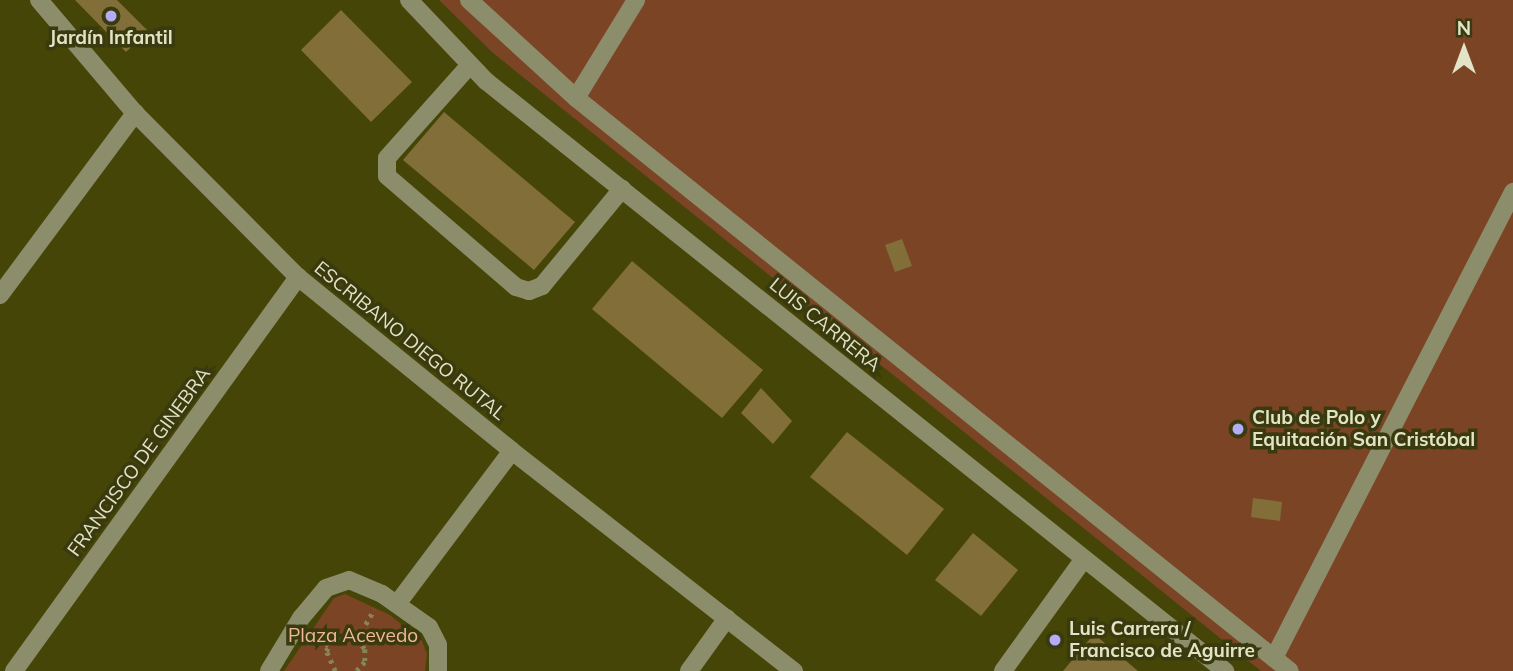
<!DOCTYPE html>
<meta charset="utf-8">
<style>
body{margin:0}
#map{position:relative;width:1513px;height:671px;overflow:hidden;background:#454508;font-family:Mulish,sans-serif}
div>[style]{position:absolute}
.green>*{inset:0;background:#7b4525}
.building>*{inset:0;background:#826e38}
.path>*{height:4.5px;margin-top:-2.25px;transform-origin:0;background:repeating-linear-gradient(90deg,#858555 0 3.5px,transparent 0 8.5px)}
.minor>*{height:18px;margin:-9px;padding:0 9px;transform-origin:9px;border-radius:9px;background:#8c8d6b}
.dots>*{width:19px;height:19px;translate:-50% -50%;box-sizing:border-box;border:4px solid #3a3a0f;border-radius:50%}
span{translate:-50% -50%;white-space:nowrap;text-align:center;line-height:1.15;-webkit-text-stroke:7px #3a3a0f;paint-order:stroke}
.poi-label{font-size:19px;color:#e3e4c7;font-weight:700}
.left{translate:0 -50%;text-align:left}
.street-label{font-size:19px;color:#e3e4c7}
.park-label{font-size:19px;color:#f2b797}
.north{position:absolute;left:1429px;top:14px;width:70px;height:70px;-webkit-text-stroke:5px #3a3a0f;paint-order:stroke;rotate:0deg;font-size:19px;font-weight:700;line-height:28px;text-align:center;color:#e3e4c7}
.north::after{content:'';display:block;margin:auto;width:24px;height:32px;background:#e3e4c7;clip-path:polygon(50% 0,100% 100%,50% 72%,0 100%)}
</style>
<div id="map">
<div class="green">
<i style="clip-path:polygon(439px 0,1513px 0,1513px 671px,1261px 671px,492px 52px)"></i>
<i style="clip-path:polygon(345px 594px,390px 615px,422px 641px,427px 654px,425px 671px,284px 671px,334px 598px)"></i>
</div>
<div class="building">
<i style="clip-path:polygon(75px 0,117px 0,148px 31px,126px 52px)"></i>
<i style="clip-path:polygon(341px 10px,412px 82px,371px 122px,301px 50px)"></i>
<i style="clip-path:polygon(444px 112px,575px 222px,534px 270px,403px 160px)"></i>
<i style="clip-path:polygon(902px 239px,912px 266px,895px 272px,885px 245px)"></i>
<i style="clip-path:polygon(632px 261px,763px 370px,722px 418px,592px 309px)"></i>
<i style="clip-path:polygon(761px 388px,792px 421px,773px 444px,741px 413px)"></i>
<i style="clip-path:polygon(847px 432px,944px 509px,907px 555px,810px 477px)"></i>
<i style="clip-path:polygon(1253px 498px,1282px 502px,1280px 521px,1251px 517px)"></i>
<i style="clip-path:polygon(973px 533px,1018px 570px,981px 616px,935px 580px)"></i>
<i style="clip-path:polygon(1094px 634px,1138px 671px,1063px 671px)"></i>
</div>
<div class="path">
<i style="left:311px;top:636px;width:20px;rotate:27deg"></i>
<i style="left:357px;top:639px;width:34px;rotate:-60deg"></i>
<i style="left:335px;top:671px;width:22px;rotate:-114deg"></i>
<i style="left:326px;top:651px;width:13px;rotate:-58deg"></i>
<i style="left:333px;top:640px;width:13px;rotate:-23deg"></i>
<i style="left:345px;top:635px;width:13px;rotate:18deg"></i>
<i style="left:357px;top:639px;width:13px;rotate:51deg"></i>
<i style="left:365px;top:649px;width:13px;rotate:90deg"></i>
<i style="left:365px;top:662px;width:12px;rotate:132deg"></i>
</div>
<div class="minor">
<i style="left:39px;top:0;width:148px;rotate:49.7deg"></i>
<i style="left:135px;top:113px;width:231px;rotate:45.2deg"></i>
<i style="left:298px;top:277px;width:276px;rotate:39.1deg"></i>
<i style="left:512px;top:451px;width:358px;rotate:38deg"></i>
<i style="left:409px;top:0;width:112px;rotate:46.5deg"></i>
<i style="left:486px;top:81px;width:946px;rotate:38.6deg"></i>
<i style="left:469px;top:0;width:145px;rotate:42.5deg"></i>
<i style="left:576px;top:98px;width:915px;rotate:38.75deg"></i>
<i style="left:469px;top:66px;width:123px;rotate:131.7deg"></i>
<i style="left:387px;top:158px;width:18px;rotate:90deg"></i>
<i style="left:387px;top:176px;width:170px;rotate:40.7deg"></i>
<i style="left:516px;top:287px;width:14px;rotate:17deg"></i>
<i style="left:529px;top:291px;width:14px;rotate:-21deg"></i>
<i style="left:542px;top:286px;width:126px;rotate:-50.5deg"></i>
<i style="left:576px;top:98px;width:115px;rotate:-58.5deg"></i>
<i style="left:0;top:295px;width:227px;rotate:-53.4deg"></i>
<i style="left:397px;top:604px;width:191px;rotate:-53.1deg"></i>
<i style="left:1274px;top:658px;width:524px;rotate:-62.85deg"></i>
<i style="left:14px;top:671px;width:486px;rotate:-54.2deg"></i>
<i style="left:269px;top:671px;width:62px;rotate:-58.9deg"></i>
<i style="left:301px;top:618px;width:39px;rotate:-50deg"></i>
<i style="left:326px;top:588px;width:24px;rotate:-19deg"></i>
<i style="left:349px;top:580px;width:36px;rotate:23deg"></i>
<i style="left:382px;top:594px;width:57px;rotate:35.1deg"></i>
<i style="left:429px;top:627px;width:20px;rotate:63deg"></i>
<i style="left:438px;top:645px;width:26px;rotate:90deg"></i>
<i style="left:689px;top:671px;width:65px;rotate:-54.4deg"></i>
<i style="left:1003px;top:671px;width:137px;rotate:-54.2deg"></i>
</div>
<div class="dots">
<i style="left:111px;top:16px;background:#b5acf8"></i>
<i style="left:1238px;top:429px;background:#b5acf8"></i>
<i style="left:1055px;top:640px;background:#b5acf8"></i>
</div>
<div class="poi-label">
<span style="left:111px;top:38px">Jardín Infantil</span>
<span class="left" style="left:1252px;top:429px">Club de Polo y<br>Equitación San Cristóbal</span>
<span class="left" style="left:1069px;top:640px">Luis Carrera /<br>Francisco de Aguirre</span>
</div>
<div class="street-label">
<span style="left:825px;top:325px;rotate:39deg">LUIS CARRERA</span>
<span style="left:410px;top:341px;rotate:39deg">ESCRIBANO DIEGO RUTAL</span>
<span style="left:139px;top:462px;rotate:-54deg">FRANCISCO DE GINEBRA</span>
</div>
<div class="park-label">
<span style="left:353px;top:636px">Plaza Acevedo</span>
</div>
<div class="north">N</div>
</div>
